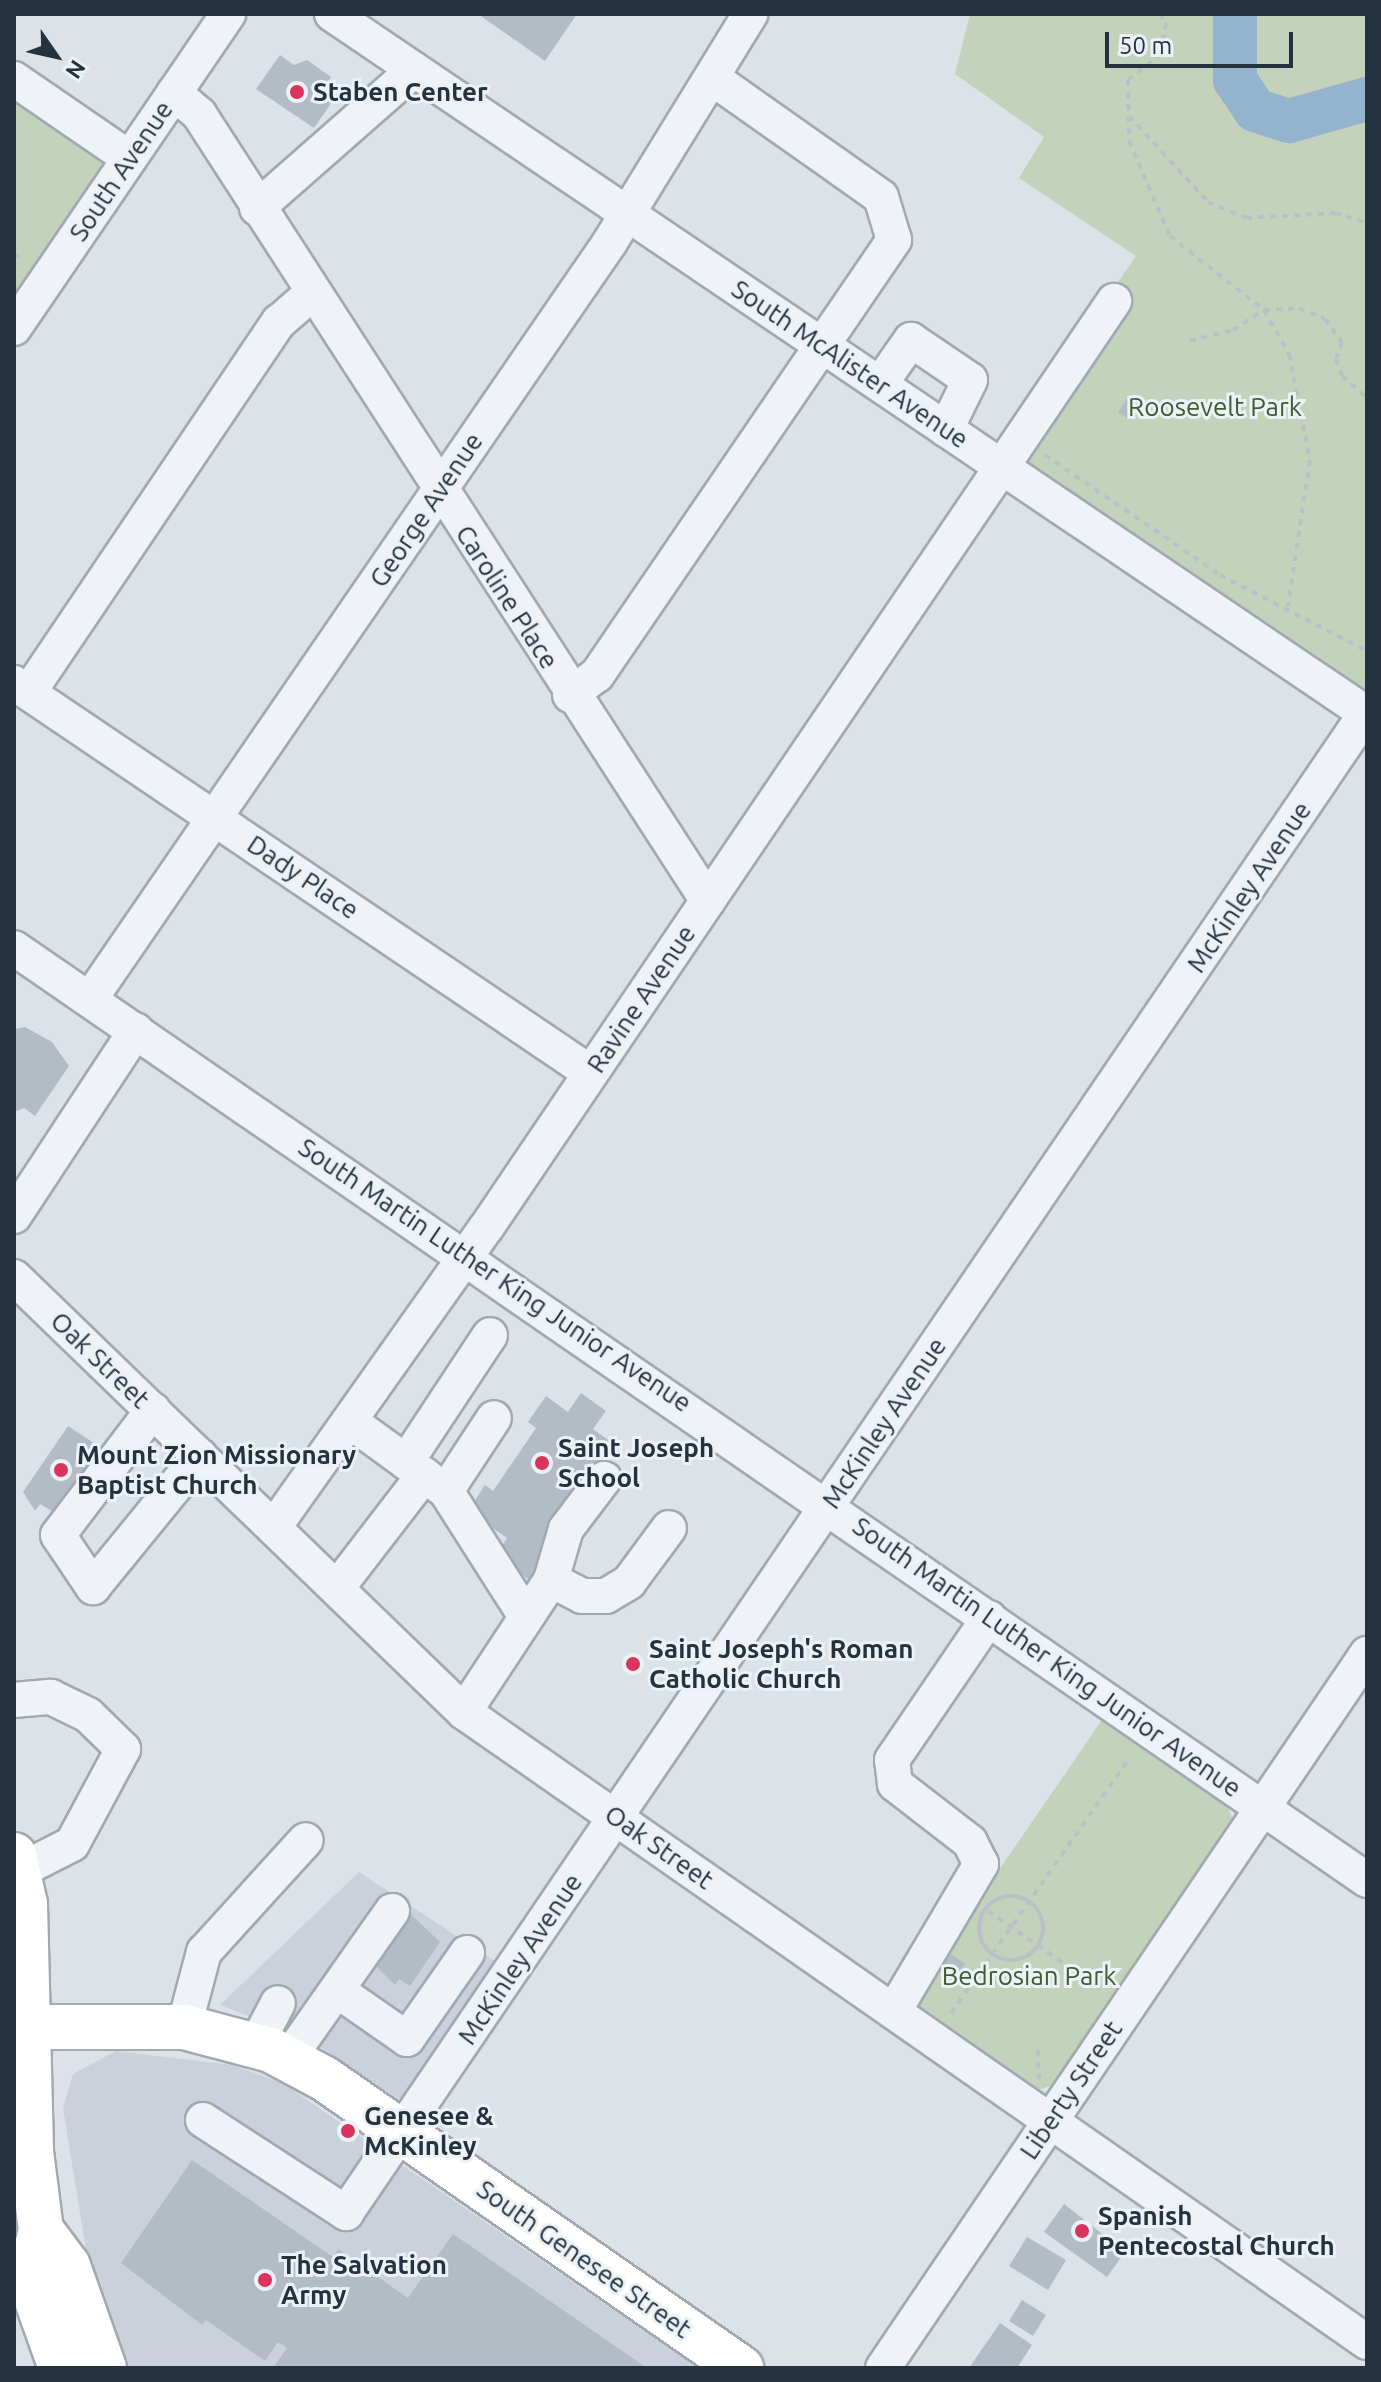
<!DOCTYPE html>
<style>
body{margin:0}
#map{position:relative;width:1381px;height:2382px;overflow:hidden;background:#dce2e8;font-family:Ubuntu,sans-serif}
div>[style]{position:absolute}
.built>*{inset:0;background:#cad1da}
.green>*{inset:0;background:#c4d2bc}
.river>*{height:44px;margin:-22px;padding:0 22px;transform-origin:22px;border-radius:22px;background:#93b4cc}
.building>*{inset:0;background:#b3bbc5}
.path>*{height:4px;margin-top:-2px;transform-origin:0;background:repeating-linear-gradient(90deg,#bac0c6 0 6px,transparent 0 12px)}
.path>.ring{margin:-2px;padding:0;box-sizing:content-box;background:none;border:4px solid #bac0c6;border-radius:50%}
.roads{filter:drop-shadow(2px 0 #a1a9b2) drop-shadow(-2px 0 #a1a9b2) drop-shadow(0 2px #a1a9b2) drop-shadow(0 -2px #a1a9b2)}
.minor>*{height:34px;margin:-17px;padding:0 17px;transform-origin:17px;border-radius:17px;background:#eff2f6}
.major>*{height:44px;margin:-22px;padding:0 22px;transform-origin:22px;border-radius:22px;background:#fff}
.highway>*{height:44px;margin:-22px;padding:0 22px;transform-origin:22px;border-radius:22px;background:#fff}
.dots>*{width:22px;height:22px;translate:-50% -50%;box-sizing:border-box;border:4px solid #ebf1f5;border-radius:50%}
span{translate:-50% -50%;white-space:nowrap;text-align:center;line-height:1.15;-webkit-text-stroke:6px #ebf1f5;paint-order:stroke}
.poi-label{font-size:26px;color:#24313f;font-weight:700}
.left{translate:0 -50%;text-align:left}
.street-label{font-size:26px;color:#24313f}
.park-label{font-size:26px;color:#3d5c30}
.frame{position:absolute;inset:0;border:16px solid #24313f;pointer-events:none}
.north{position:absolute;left:16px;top:16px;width:80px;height:80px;-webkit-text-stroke:6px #ebf1f5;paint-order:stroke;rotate:124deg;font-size:22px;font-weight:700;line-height:32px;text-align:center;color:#24313f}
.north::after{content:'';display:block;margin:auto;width:28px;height:36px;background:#24313f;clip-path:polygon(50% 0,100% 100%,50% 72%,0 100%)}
.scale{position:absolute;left:1105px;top:32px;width:188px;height:36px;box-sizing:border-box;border:4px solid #24313f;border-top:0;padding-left:10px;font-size:24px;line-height:28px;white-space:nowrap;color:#24313f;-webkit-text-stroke:6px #ebf1f5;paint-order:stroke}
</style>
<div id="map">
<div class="built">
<i style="clip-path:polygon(359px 1872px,498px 1963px,403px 2102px,312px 2041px,220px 2005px)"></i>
<i style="clip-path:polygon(116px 2051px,233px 2065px,284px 2084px,698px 2368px,125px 2368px,93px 2293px,63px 2108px,73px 2074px)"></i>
</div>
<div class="green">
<i style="clip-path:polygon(970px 14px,1367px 14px,1367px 692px,1004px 447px,1136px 256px,1019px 178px,1044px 137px,955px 74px)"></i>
<i style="clip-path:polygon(14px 92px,109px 158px,14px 298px)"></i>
<i style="clip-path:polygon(1102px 1720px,1226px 1803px,1234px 1823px,1061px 2081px,1035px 2092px,907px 2004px)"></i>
</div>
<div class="river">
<i style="left:1235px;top:14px;width:66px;rotate:90deg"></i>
<i style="left:1235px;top:80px;width:36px;rotate:56deg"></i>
<i style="left:1255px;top:110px;width:36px;rotate:18deg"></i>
<i style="left:1289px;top:121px;width:81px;rotate:-15.8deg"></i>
</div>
<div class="building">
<i style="clip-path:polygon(478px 14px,577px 14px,545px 61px)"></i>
<i style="clip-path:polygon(280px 55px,294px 65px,307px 60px,331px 77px,325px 86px,337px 95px,314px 128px,256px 89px)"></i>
<i style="clip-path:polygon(1128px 397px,1141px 405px,1130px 420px,1118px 412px)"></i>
<i style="clip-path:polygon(25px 1027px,52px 1042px,69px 1066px,35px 1116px,24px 1108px,14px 1112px,14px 1029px)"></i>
<i style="clip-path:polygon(581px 1393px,606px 1411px,593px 1429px,614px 1444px,598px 1469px,590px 1464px,547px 1528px,554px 1533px,531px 1581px,495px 1556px,507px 1538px,468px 1511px,485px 1485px,493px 1491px,536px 1428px,528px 1422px,546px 1396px,568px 1412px)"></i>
<i style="clip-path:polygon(68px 1426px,100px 1447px,55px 1513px,40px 1504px,35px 1511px,23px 1492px)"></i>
<i style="clip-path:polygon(403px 1907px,440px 1942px,410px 1986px,399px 1979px,395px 1985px,369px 1959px)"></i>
<i style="clip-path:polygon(951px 1954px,965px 1964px,954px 1979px,940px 1970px)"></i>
<i style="clip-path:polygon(192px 2160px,333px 2257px,338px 2249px,408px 2298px,453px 2234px,647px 2368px,273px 2368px,287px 2348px,278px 2342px,265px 2361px,206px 2320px,202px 2325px,121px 2263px)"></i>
<i style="clip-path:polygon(1064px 2204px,1125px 2252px,1107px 2277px,1044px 2232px)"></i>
<i style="clip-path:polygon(1027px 2237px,1066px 2260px,1048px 2290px,1009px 2266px)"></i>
<i style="clip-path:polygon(1022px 2300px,1046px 2315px,1033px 2336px,1009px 2321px)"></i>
<i style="clip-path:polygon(1000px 2323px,1032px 2345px,1017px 2368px,969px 2368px)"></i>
</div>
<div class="path">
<i style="left:1160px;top:14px;width:11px;rotate:56deg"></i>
<i style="left:1166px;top:23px;width:31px;rotate:99deg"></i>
<i style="left:1161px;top:54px;width:42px;rotate:141.8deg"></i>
<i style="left:1128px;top:80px;width:61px;rotate:89.1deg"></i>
<i style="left:1129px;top:141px;width:103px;rotate:66.7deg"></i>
<i style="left:1170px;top:236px;width:120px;rotate:38.2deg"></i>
<i style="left:1264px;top:310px;width:51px;rotate:60.4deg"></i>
<i style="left:1289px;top:354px;width:108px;rotate:78.8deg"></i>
<i style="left:1310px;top:460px;width:148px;rotate:98.6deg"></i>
<i style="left:1129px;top:116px;width:117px;rotate:47.4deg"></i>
<i style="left:1208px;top:202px;width:41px;rotate:22.8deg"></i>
<i style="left:1246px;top:218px;width:89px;rotate:-3.2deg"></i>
<i style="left:1335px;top:213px;width:34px;rotate:17deg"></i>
<i style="left:14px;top:254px;width:10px;rotate:37deg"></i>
<i style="left:1190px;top:341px;width:44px;rotate:-14.3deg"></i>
<i style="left:1233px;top:330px;width:37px;rotate:-33deg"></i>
<i style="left:1264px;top:310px;width:35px;rotate:-3deg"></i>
<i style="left:1299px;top:308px;width:28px;rotate:23deg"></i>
<i style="left:1325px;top:319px;width:29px;rotate:54deg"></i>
<i style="left:1342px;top:342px;width:18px;rotate:109deg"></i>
<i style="left:1336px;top:359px;width:18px;rotate:71deg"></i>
<i style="left:1342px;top:376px;width:33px;rotate:41deg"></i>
<i style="left:1045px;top:455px;width:212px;rotate:34.4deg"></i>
<i style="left:1220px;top:575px;width:165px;rotate:27.3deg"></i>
<i class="ring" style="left:979px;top:1896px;width:60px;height:60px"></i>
<i style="left:988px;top:1911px;width:137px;rotate:34.6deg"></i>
<i style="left:951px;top:2013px;width:312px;rotate:-55deg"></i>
<i style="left:1038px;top:2050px;width:29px;rotate:88deg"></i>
</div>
<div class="roads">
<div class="minor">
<i style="left:332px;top:14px;width:1249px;rotate:34.07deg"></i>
<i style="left:14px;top:79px;width:140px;rotate:34.5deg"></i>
<i style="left:174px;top:93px;width:33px;rotate:40deg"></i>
<i style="left:199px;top:114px;width:937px;rotate:57.11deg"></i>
<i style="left:257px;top:208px;width:209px;rotate:-41.3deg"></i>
<i style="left:14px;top:328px;width:380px;rotate:-55.7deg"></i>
<i style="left:880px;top:384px;width:54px;rotate:-54.8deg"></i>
<i style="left:911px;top:340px;width:71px;rotate:34.1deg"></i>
<i style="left:970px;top:380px;width:55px;rotate:116.1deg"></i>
<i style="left:14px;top:683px;width:696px;rotate:34.06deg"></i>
<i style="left:29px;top:692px;width:447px;rotate:-56deg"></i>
<i style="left:279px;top:322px;width:43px;rotate:-41.2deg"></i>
<i style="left:570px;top:695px;width:34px;rotate:-37deg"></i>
<i style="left:597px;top:675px;width:527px;rotate:-55.68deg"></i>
<i style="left:894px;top:240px;width:45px;rotate:-106.8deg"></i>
<i style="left:881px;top:197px;width:203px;rotate:-144.8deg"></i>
<i style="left:14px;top:948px;width:1643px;rotate:34.56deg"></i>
<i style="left:90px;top:999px;width:918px;rotate:-55.51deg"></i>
<i style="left:610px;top:242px;width:268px;rotate:-58.4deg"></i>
<i style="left:14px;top:1216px;width:222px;rotate:-56.7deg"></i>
<i style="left:14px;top:1277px;width:626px;rotate:44.03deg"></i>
<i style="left:464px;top:1712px;width:1101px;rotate:34.9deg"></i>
<i style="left:153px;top:1410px;width:157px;rotate:127.2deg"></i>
<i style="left:58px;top:1535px;width:63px;rotate:56.1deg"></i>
<i style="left:93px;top:1587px;width:169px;rotate:-50.8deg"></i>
<i style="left:351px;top:1422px;width:117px;rotate:36deg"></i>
<i style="left:446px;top:1491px;width:147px;rotate:57.5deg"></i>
<i style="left:406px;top:1462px;width:152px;rotate:-56.5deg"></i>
<i style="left:446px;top:1491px;width:87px;rotate:-56.7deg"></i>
<i style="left:274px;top:1527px;width:367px;rotate:-54.7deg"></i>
<i style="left:486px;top:1228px;width:1120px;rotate:-55.88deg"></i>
<i style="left:551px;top:1580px;width:35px;rotate:27deg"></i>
<i style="left:582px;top:1596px;width:24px"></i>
<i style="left:606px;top:1596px;width:27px;rotate:-31deg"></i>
<i style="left:629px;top:1582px;width:67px;rotate:-53.5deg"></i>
<i style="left:337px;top:1588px;width:143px;rotate:-52.4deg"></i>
<i style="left:14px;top:1700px;width:37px;rotate:-5deg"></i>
<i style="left:51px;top:1697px;width:41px;rotate:25.9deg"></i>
<i style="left:88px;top:1715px;width:49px;rotate:44.2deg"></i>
<i style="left:123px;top:1749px;width:108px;rotate:118.2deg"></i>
<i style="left:72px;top:1844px;width:59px;rotate:153deg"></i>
<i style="left:464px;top:1712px;width:158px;rotate:-56.6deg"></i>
<i style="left:551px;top:1580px;width:53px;rotate:-73.6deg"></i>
<i style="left:566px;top:1529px;width:63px;rotate:-52.8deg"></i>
<i style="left:338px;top:1991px;width:84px;rotate:34.8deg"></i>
<i style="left:407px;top:2039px;width:105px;rotate:-55.1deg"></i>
<i style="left:894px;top:2011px;width:171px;rotate:-59.4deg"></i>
<i style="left:981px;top:1864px;width:25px;rotate:-117deg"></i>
<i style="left:970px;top:1842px;width:95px;rotate:-142.3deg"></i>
<i style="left:895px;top:1784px;width:24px;rotate:-97deg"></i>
<i style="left:892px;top:1760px;width:172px;rotate:-55.7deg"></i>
<i style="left:184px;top:2027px;width:78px;rotate:-75.1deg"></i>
<i style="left:204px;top:1952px;width:151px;rotate:-47.7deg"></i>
<i style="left:256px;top:2045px;width:47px;rotate:-62.4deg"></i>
<i style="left:288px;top:2059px;width:181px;rotate:-54.9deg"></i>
<i style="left:203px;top:2120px;width:171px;rotate:33deg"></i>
<i style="left:346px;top:2213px;width:1814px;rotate:-55.78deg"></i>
<i style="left:883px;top:2368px;width:863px;rotate:-55.87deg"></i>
</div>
<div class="major">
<i style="left:28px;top:2027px;width:156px"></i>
<i style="left:184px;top:2027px;width:90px;rotate:14.8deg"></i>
<i style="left:271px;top:2050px;width:61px;rotate:28.2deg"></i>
<i style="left:325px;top:2079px;width:507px;rotate:34.79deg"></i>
</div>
<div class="highway">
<i style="left:14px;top:1855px;width:50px;rotate:77.3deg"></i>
<i style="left:25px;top:1904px;width:248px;rotate:88.6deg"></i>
<i style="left:31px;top:2152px;width:79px;rotate:82.7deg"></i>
<i style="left:41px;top:2230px;width:49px;rotate:104deg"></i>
<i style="left:29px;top:2278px;width:96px;rotate:70.4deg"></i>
<i style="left:41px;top:2230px;width:45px;rotate:53.1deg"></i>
<i style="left:68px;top:2266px;width:108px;rotate:70.6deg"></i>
</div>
</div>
<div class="dots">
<i style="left:297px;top:92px;background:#da335e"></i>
<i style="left:542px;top:1463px;background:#da335e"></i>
<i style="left:61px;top:1470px;background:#da335e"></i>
<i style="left:633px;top:1664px;background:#da335e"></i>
<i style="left:348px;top:2131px;background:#da335e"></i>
<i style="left:1082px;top:2231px;background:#da335e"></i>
<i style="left:265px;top:2280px;background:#da335e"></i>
</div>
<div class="poi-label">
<span class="left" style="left:313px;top:92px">Staben Center</span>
<span class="left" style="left:558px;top:1463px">Saint Joseph<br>School</span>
<span class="left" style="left:77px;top:1470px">Mount Zion Missionary<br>Baptist Church</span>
<span class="left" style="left:649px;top:1664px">Saint Joseph's Roman<br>Catholic Church</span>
<span class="left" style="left:364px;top:2131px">Genesee &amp;<br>McKinley</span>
<span class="left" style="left:1098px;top:2231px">Spanish<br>Pentecostal Church</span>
<span class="left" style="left:281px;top:2280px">The Salvation<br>Army</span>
</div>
<div class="street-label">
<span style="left:121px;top:171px;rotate:-56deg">South Avenue</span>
<span style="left:850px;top:364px;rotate:34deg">South McAlister Avenue</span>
<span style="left:426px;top:510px;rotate:-56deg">George Avenue</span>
<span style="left:507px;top:597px;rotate:57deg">Caroline Place</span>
<span style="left:303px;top:877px;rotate:34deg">Dady Place</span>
<span style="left:1249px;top:887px;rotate:-56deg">McKinley Avenue</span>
<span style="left:641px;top:999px;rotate:-56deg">Ravine Avenue</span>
<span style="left:495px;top:1275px;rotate:34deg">South Martin Luther King Junior Avenue</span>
<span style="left:100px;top:1360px;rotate:44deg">Oak Street</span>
<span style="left:884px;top:1423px;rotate:-56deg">McKinley Avenue</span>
<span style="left:1047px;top:1657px;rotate:35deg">South Martin Luther King Junior Avenue</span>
<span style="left:659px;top:1847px;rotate:35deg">Oak Street</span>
<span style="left:520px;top:1959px;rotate:-56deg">McKinley Avenue</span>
<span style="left:1071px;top:2090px;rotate:-56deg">Liberty Street</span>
<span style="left:584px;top:2259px;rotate:35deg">South Genesee Street</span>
</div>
<div class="park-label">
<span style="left:1215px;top:407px">Roosevelt Park</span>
<span style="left:1029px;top:1976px">Bedrosian Park</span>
</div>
<div class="frame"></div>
<div class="north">N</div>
<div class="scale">50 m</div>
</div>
